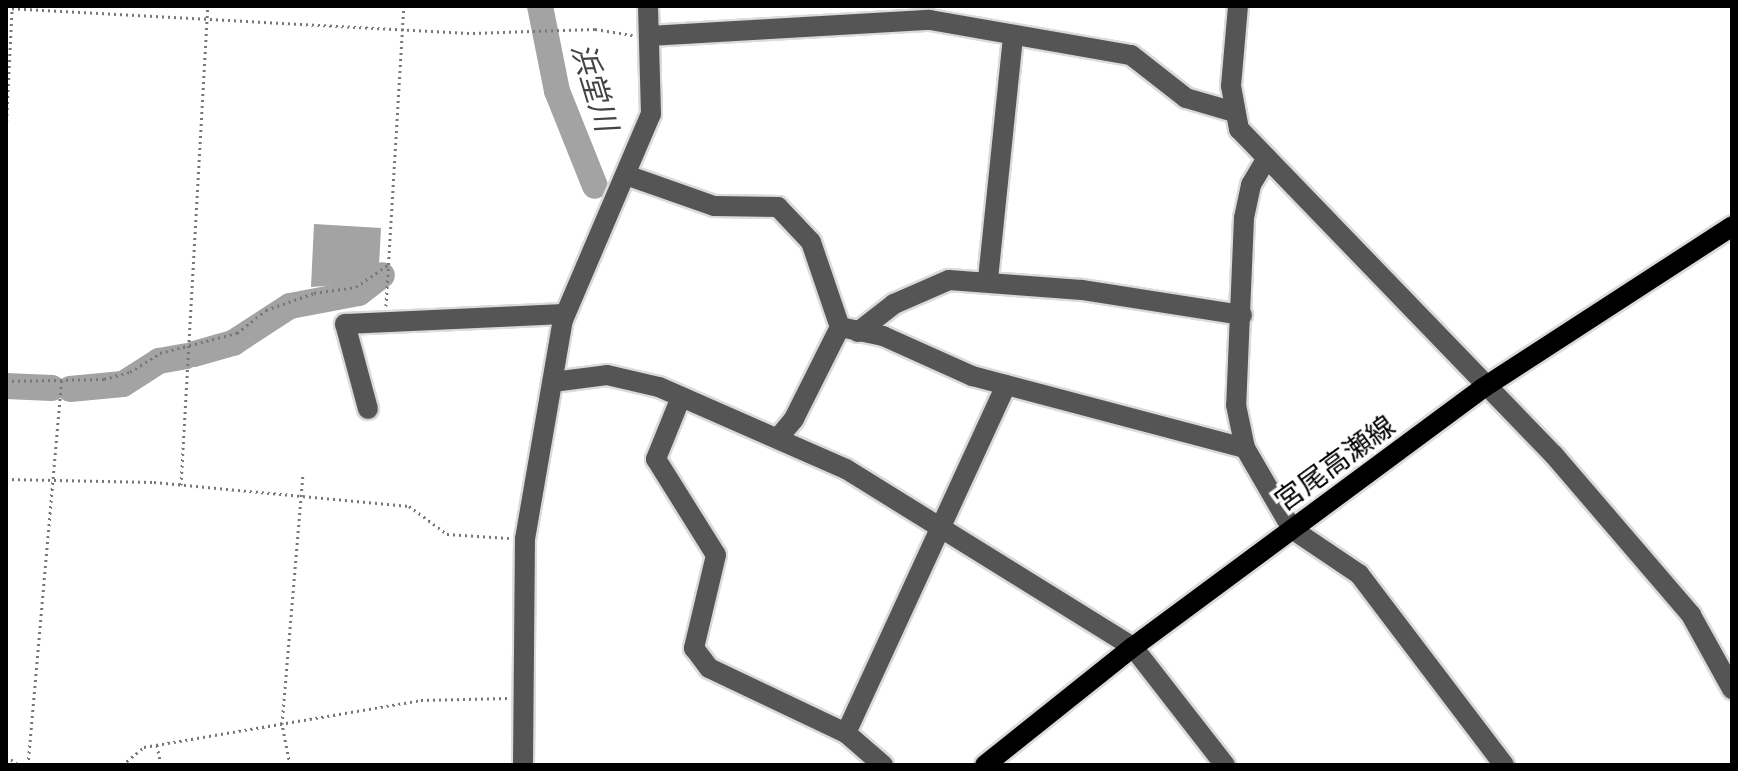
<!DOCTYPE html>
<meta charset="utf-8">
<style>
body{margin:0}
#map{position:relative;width:1738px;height:771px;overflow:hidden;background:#fff;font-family:Inter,"Noto Sans JP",sans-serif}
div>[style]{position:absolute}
.water>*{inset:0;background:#a3a3a3}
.river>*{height:26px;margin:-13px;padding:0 13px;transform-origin:13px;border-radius:13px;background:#a3a3a3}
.path>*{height:3px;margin-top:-1.5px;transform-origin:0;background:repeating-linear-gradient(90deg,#777 0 2px,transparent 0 6px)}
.roads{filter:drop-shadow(2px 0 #dbdbdb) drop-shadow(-2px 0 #dbdbdb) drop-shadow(0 2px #dbdbdb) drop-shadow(0 -2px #dbdbdb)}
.minor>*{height:20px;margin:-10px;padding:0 10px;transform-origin:10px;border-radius:10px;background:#555}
.major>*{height:20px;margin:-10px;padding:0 10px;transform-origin:10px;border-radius:10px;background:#000}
span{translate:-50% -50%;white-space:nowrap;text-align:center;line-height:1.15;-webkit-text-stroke:7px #fff;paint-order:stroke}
.street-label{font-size:28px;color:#000}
.water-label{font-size:30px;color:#444;font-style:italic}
.frame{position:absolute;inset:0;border:8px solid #000;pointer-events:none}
</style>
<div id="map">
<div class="water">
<i style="clip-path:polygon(314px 224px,381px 228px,379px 265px,352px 284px,311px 287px)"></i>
</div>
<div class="river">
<i style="left:540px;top:6px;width:87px;rotate:78.7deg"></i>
<i style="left:557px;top:91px;width:102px;rotate:68.2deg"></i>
<i style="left:194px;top:354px;width:41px;rotate:-15.8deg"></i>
<i style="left:233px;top:343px;width:68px;rotate:-33deg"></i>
<i style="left:290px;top:306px;width:70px;rotate:-10.7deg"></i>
<i style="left:359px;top:293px;width:29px;rotate:-38deg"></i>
<i style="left:6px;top:386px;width:46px;rotate:2.5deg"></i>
<i style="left:70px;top:389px;width:53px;rotate:-5.4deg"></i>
<i style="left:123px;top:384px;width:43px;rotate:-32.6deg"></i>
<i style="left:159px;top:361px;width:27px;rotate:-10deg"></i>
</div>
<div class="path">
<i style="left:6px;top:8px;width:468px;rotate:3.1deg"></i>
<i style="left:473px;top:33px;width:122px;rotate:-1.9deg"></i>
<i style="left:595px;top:29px;width:38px;rotate:9deg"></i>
<i style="left:6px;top:133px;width:124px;rotate:-87.2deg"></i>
<i style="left:386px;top:306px;width:301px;rotate:-86.6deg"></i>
<i style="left:6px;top:381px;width:98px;rotate:-1.2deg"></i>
<i style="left:104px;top:379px;width:27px;rotate:-15deg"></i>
<i style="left:130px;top:372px;width:36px;rotate:-32deg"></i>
<i style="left:160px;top:353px;width:80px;rotate:-14.6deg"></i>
<i style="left:237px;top:333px;width:37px;rotate:-38deg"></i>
<i style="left:266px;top:310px;width:51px;rotate:-19.5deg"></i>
<i style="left:314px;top:293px;width:42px;rotate:-8.1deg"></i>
<i style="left:356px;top:287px;width:40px;rotate:-34.9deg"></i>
<i style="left:6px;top:479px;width:148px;rotate:1.2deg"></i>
<i style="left:154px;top:482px;width:256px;rotate:5.4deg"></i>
<i style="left:409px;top:506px;width:47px;rotate:36.4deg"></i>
<i style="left:447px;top:534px;width:62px;rotate:3.7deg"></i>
<i style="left:181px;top:485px;width:480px;rotate:-86.8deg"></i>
<i style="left:157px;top:745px;width:20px;rotate:79deg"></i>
<i style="left:6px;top:756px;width:16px;rotate:35deg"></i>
<i style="left:28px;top:765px;width:386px;rotate:-85deg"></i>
<i style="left:122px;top:765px;width:28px;rotate:-39deg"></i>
<i style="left:144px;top:747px;width:281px;rotate:-9.6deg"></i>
<i style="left:421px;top:700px;width:88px;rotate:-1.3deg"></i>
<i style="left:290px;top:765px;width:42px;rotate:-101deg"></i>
<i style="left:282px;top:724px;width:251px;rotate:-85.2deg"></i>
</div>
<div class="roads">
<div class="minor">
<i style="left:1238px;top:6px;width:80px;rotate:95deg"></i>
<i style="left:1231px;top:86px;width:44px;rotate:79.5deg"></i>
<i style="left:1239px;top:129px;width:453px;rotate:46deg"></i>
<i style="left:1554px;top:455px;width:211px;rotate:49.4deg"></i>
<i style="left:1691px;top:615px;width:85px;rotate:61deg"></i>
<i style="left:649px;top:36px;width:281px;rotate:-3.3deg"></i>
<i style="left:930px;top:20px;width:204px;rotate:9.9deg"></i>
<i style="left:1131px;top:55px;width:70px;rotate:38deg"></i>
<i style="left:1186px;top:98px;width:47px;rotate:16.1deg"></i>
<i style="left:1267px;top:158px;width:31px;rotate:121deg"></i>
<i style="left:1251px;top:185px;width:34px;rotate:102deg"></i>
<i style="left:1244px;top:218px;width:187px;rotate:92.4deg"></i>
<i style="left:1236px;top:405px;width:44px;rotate:78.2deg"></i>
<i style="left:1245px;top:448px;width:94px;rotate:59.9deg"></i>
<i style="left:1292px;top:529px;width:81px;rotate:33.9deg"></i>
<i style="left:1359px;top:574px;width:240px;rotate:52.8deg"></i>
<i style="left:626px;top:175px;width:93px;rotate:19.4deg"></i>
<i style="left:714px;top:206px;width:64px;rotate:0.9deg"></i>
<i style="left:778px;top:207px;width:48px;rotate:46.7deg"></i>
<i style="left:811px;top:242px;width:90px;rotate:71.2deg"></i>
<i style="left:840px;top:327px;width:103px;rotate:116.6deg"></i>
<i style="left:794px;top:419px;width:25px;rotate:130deg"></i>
<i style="left:988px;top:279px;width:244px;rotate:-84.1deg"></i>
<i style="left:840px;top:327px;width:44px;rotate:11.8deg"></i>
<i style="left:883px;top:336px;width:98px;rotate:24.2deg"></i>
<i style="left:972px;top:376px;width:282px;rotate:14.8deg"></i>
<i style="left:858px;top:332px;width:46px;rotate:-37.9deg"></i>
<i style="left:894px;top:304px;width:60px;rotate:-23.6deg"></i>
<i style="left:949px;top:280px;width:133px;rotate:4.3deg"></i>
<i style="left:1082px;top:290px;width:162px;rotate:8.9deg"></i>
<i style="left:553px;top:382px;width:54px;rotate:-7.4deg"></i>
<i style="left:607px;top:375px;width:53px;rotate:13deg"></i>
<i style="left:659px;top:387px;width:204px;rotate:23.7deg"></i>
<i style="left:846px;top:469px;width:338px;rotate:31.8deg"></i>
<i style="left:1133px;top:647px;width:150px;rotate:52.1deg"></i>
<i style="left:681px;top:397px;width:67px;rotate:112deg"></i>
<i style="left:656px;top:459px;width:113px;rotate:58deg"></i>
<i style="left:716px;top:555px;width:96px;rotate:103.3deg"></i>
<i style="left:694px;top:648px;width:25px;rotate:53deg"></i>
<i style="left:709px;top:668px;width:152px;rotate:25.4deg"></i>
<i style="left:846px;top:733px;width:49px;rotate:40.9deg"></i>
<i style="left:368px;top:409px;width:88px;rotate:-105.1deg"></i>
<i style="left:345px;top:324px;width:220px;rotate:-2.6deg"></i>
<i style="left:846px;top:733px;width:383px;rotate:-65.3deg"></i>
<i style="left:523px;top:765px;width:226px;rotate:-89.5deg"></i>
<i style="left:525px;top:539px;width:222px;rotate:-80.2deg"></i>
<i style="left:563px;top:320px;width:224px;rotate:-66.9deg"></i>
<i style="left:651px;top:114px;width:108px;rotate:-91.6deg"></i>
</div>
<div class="major">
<i style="left:985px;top:765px;width:189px;rotate:-38.6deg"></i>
<i style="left:1133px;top:647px;width:435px;rotate:-36.5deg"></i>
<i style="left:1483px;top:388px;width:297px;rotate:-33deg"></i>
</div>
</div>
<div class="street-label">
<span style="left:1335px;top:463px;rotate:-36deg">宮尾高瀬線</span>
</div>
<div class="water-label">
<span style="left:595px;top:87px;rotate:73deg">浜堂川</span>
</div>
<div class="frame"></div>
</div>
